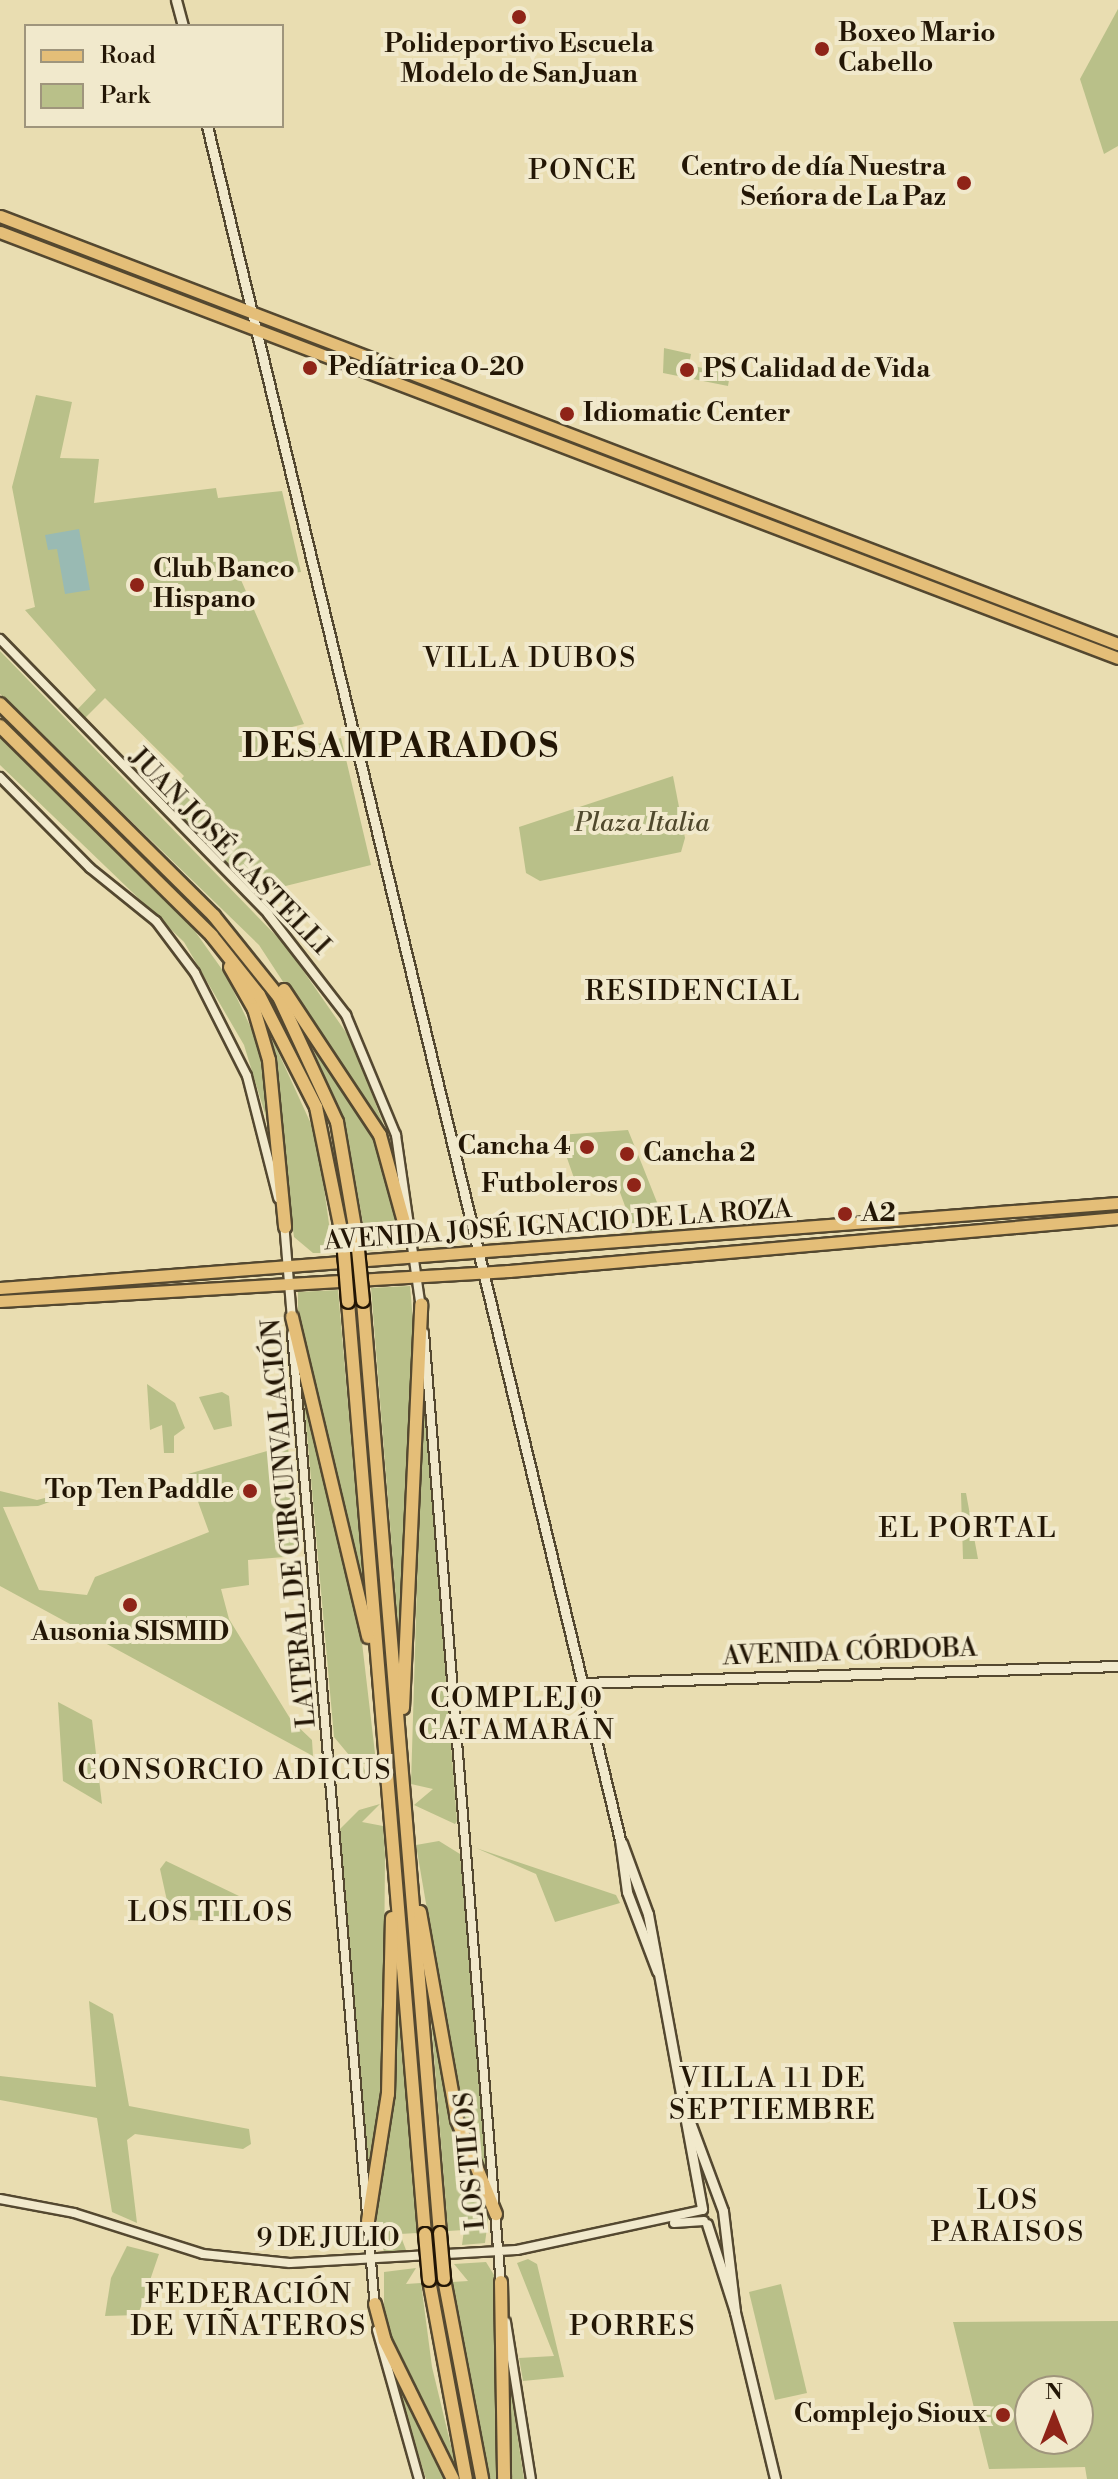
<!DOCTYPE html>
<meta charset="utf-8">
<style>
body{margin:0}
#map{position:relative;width:1118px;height:2479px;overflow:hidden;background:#e9ddb1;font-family:"Libre Bodoni",serif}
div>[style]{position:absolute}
.green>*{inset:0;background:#b9c089}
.water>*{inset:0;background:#99bab3}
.roads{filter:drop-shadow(2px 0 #544830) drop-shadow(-2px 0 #544830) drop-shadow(0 2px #544830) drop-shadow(0 -2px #544830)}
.tertiary>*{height:8px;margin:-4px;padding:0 4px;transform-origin:4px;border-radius:4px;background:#f1e9cc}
.secondary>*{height:9px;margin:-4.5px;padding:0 4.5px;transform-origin:4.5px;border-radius:4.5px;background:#f1e9cc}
.primary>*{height:11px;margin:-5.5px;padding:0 5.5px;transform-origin:5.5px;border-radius:5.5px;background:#e4be78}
.motorway>*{height:12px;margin:-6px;padding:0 6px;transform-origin:6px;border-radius:6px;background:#e4be78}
.bridges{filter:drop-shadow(2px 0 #231605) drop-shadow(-2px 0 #231605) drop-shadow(0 2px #231605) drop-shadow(0 -2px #231605)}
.motorway-bridge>*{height:12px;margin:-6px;padding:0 6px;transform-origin:6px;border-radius:6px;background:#e4be78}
.dots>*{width:22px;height:22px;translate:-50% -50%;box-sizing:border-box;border:4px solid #f1e9cc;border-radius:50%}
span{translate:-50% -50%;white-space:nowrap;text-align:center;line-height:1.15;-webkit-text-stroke:8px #f1e9cc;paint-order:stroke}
.poi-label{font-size:26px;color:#231605;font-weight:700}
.left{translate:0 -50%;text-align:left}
.right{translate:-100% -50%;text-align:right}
.park-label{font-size:26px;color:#50492d;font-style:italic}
.street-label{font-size:26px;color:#231605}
.neighbourhood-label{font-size:28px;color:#231605;letter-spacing:2px}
.district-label{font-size:34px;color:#231605;font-weight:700;letter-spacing:2px}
.legend{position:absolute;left:24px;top:24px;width:260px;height:104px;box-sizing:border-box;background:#f1e9cc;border:2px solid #9f957c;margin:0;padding:10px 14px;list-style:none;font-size:24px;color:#231605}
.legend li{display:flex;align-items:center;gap:16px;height:40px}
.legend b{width:40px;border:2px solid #9f957c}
.north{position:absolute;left:1014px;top:2375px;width:80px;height:80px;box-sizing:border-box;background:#f1e9cc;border:2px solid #9f957c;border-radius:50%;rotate:0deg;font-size:22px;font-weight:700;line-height:32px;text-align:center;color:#231605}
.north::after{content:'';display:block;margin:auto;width:28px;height:36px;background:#8f2418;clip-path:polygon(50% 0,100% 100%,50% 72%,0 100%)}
</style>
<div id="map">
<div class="green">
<i style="clip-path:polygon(1118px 9px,1118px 146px,1104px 154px,1080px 79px)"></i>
<i style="clip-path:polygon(664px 348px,691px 354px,689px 365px,730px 374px,728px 386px,663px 373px)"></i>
<i style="clip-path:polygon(36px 395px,72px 402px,60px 458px,99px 459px,94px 503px,216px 488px,218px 498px,282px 491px,301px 572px,241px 580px,304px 724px,272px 732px,280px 753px,341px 738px,371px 865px,257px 893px,164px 799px,184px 776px,105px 698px,83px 720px,75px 712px,96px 690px,25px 610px,35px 607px,12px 487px)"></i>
<i style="clip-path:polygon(0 651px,286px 946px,352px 1041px,393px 1150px,259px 945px,0 694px)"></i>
<i style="clip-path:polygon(0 737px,187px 920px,226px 975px,260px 1047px,270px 1130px,244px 1045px,184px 942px,0 765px)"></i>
<i style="clip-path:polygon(673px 776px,685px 838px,681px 852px,540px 881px,526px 873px,519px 827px)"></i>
<i style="clip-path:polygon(263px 1019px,317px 1137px,333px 1253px,313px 1253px,294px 1237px)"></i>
<i style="clip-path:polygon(303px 1027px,377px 1138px,398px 1218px,396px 1246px,368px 1251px,345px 1123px)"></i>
<i style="clip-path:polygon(628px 1130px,643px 1167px,668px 1230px,635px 1233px,615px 1179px,575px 1181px,559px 1135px)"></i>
<i style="clip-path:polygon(410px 1286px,415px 1344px,400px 1649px,371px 1288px)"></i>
<i style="clip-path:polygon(338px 1290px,364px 1585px,363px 1586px,298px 1313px,298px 1292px)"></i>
<i style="clip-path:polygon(302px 1378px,361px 1634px,376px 1762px,362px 1764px,369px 1779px,334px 1737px)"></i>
<i style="clip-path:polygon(147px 1384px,175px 1403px,185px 1428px,174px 1436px,174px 1453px,164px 1453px,162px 1425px,150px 1430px)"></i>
<i style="clip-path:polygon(423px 1385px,457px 1821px,455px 1824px,414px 1805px,433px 1789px,411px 1784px)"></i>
<i style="clip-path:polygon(222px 1392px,229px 1396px,232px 1426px,214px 1430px,199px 1397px)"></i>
<i style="clip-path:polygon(288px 1445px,296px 1556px,248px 1560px,249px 1585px,221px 1589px,229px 1619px,291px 1720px,312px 1740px,313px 1756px,0 1586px,0 1491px,37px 1500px,110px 1481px,38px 1506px,3px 1507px,39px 1590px,87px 1595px,95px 1577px,209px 1532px,188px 1474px)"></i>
<i style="clip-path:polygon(961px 1493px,966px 1493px,978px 1559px,963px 1559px)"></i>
<i style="clip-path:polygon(58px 1702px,92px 1720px,102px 1804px,63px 1781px)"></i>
<i style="clip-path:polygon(380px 1804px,362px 1822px,383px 1826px,385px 1855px,383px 2089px,369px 2177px,340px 1829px,359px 1810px)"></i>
<i style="clip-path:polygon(439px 1841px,460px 1854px,489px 2178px,463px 2120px,416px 1845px)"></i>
<i style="clip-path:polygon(476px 1848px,616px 1895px,620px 1903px,555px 1922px,536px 1874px)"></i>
<i style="clip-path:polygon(166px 1861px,239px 1896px,246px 1923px,171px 1919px,160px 1869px)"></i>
<i style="clip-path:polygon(395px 1964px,417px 2233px,400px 2234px,406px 2250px,384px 2252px,373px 2203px)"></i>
<i style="clip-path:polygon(427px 1968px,448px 2092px,489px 2212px,485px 2243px,462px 2245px,464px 2230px,448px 2231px)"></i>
<i style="clip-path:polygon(89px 2001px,113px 2014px,129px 2106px,249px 2129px,251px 2144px,243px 2149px,135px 2134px,127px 2140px,137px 2223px,112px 2212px,97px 2118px,0 2100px,0 2076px,96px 2087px)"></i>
<i style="clip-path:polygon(127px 2246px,159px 2254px,138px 2315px,105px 2316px,111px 2278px)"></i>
<i style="clip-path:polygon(528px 2259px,537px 2264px,564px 2377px,523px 2381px,519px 2358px,554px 2356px,517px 2263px)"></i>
<i style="clip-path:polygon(486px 2262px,494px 2275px,502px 2479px,490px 2479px,480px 2439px,452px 2282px,468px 2281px,454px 2264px)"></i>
<i style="clip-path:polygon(416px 2268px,406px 2284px,421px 2283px,432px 2367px,459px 2479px,384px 2329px,384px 2272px)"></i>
<i style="clip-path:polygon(781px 2284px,807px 2393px,775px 2400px,749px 2292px)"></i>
<i style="clip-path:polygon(evenodd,1118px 2321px,1118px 2479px,1087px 2479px,1085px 2467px,989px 2469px,953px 2322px,1118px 2321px,1078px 2391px,1078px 2439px,1030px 2439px,1030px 2391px,1078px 2391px)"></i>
<i style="clip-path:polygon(505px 2348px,514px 2413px,524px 2479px,510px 2479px)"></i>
<i style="clip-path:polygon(388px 2356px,397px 2379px,446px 2479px,426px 2479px)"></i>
</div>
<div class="water">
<i style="clip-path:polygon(79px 529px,90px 590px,65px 594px,57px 549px,48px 550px,45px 535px)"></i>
</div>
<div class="roads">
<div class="tertiary">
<i style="left:0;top:639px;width:384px;rotate:45.7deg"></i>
<i style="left:268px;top:914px;width:128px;rotate:52.3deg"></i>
<i style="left:346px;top:1015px;width:130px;rotate:67.4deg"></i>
<i style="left:396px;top:1135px;width:175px;rotate:81.8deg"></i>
<i style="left:0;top:777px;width:128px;rotate:45.3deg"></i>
<i style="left:90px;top:868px;width:85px;rotate:38.8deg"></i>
<i style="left:156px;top:921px;width:65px;rotate:53.1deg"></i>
<i style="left:195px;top:973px;width:115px;rotate:63.2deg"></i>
<i style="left:247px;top:1076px;width:126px;rotate:75.7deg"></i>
<i style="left:284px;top:1222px;width:98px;rotate:85.3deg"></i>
<i style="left:424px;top:1333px;width:955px;rotate:85.38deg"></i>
<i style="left:292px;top:1334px;width:979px;rotate:85.13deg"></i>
<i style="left:0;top:2199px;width:75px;rotate:10.7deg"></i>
<i style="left:74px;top:2213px;width:135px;rotate:17.6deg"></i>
<i style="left:203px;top:2254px;width:87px;rotate:5.9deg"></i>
<i style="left:290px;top:2263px;width:227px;rotate:-3.3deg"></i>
<i style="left:517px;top:2250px;width:189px;rotate:-12.2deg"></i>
<i style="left:674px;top:2223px;width:30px;rotate:-4deg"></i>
<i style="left:506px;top:2322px;width:159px;rotate:81deg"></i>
<i style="left:377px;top:2330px;width:155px;rotate:74.3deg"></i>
</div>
<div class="secondary">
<i style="left:176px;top:0;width:27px;rotate:75deg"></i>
<i style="left:207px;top:126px;width:1763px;rotate:76.45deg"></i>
<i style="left:620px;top:1840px;width:52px;rotate:82.3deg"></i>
<i style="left:627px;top:1892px;width:85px;rotate:69.2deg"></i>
<i style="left:583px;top:1683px;width:535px;rotate:-1.82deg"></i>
<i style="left:622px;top:1843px;width:76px;rotate:69.9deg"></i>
<i style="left:648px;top:1914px;width:300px;rotate:79.6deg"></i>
<i style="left:687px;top:2114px;width:103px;rotate:69.6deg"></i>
<i style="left:723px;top:2211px;width:102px;rotate:83.2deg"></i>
<i style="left:735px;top:2312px;width:172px;rotate:76.5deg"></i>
<i style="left:707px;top:2224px;width:92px;rotate:72.3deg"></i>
</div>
<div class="primary">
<i style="left:0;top:216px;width:1197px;rotate:20.95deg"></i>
<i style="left:0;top:232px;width:1196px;rotate:20.86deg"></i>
<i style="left:0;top:1288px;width:1121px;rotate:-4.35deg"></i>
<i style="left:0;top:1301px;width:510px;rotate:-3.37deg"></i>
<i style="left:509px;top:1271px;width:611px;rotate:-4.97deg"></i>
</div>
<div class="motorway">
<i style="left:0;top:704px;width:301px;rotate:44.7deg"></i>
<i style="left:214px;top:916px;width:104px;rotate:51.3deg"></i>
<i style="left:279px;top:997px;width:138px;rotate:65.1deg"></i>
<i style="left:337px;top:1122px;width:119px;rotate:80.3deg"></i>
<i style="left:0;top:726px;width:298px;rotate:44.7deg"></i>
<i style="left:212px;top:936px;width:75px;rotate:51.5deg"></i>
<i style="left:259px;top:995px;width:126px;rotate:63deg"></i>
<i style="left:316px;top:1107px;width:136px;rotate:78.5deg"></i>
<i style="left:230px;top:967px;width:48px;rotate:60.3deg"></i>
<i style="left:254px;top:1009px;width:53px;rotate:73.6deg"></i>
<i style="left:269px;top:1060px;width:168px;rotate:84.5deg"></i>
<i style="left:284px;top:990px;width:174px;rotate:56.5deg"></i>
<i style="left:380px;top:1135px;width:90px;rotate:74.6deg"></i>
<i style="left:363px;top:1301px;width:935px;rotate:85.28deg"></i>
<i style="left:348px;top:1302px;width:935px;rotate:85.28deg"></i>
<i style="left:292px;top:1317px;width:329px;rotate:76.6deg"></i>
<i style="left:403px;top:1708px;width:404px;rotate:-87.4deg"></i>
<i style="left:420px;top:1912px;width:211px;rotate:79.9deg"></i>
<i style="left:457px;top:2120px;width:102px;rotate:67.5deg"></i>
<i style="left:368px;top:2221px;width:129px;rotate:-81.1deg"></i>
<i style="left:388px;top:2094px;width:176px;rotate:-88.7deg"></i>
<i style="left:444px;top:2279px;width:204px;rotate:79.2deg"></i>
<i style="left:429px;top:2280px;width:202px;rotate:79.5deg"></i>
<i style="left:501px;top:2282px;width:197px;rotate:89.1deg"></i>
<i style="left:375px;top:2304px;width:38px;rotate:75deg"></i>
<i style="left:385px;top:2341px;width:154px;rotate:63.8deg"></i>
</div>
</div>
<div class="bridges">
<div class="motorway-bridge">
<i style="left:357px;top:1239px;width:62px;rotate:84.5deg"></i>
<i style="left:343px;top:1240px;width:62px;rotate:85.4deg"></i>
<i style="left:440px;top:2233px;width:46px;rotate:85deg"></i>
<i style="left:425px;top:2234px;width:46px;rotate:85deg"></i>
</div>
</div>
<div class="dots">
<i style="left:519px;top:17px;background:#8f2418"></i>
<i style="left:822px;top:49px;background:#8f2418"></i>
<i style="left:964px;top:183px;background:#8f2418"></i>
<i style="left:310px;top:368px;background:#8f2418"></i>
<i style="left:687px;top:370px;background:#8f2418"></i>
<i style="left:567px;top:414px;background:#8f2418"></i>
<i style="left:137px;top:585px;background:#8f2418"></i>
<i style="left:587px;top:1147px;background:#8f2418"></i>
<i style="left:627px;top:1154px;background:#8f2418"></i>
<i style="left:634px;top:1185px;background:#8f2418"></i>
<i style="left:845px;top:1214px;background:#8f2418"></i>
<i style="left:250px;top:1491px;background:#8f2418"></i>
<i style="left:130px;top:1605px;background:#8f2418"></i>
<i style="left:1003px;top:2415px;background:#8f2418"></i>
</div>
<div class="poi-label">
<span class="left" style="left:838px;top:49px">Boxeo Mario<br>Cabello</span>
<span style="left:519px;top:60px">Polideportivo Escuela<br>Modelo de San Juan</span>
<span class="right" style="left:946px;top:183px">Centro de día Nuestra<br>Seńora de La Paz</span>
<span class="left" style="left:328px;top:368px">Pedíatrica 0-20</span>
<span class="left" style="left:703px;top:370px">PS Calidad de Vida</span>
<span class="left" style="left:583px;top:414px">Idiomatic Center</span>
<span class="left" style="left:153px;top:585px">Club Banco<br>Hispano</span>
<span class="right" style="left:571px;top:1147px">Cancha 4</span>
<span class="left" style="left:643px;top:1154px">Cancha 2</span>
<span class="right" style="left:618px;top:1185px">Futboleros</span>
<span class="left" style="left:861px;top:1214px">A2</span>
<span class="right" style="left:234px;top:1491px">Top Ten Paddle</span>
<span style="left:130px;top:1633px">Ausonia SISMID</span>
<span class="right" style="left:987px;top:2415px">Complejo Sioux</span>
</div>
<div class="park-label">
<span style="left:642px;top:824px">Plaza Italia</span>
</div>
<div class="street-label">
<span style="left:229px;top:852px;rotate:46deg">JUAN JOSÉ CASTELLI</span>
<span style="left:558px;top:1226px;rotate:-4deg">AVENIDA JOSÉ IGNACIO DE LA ROZA</span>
<span style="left:290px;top:1523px;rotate:-95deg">LATERAL DE CIRCUNVALACIÓN</span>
<span style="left:850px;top:1653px;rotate:-2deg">AVENIDA CÓRDOBA</span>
<span style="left:471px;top:2161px;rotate:-95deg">LOS TILOS</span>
<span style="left:328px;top:2239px">9 DE JULIO</span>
</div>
<div class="neighbourhood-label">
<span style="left:583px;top:171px">PONCE</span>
<span style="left:530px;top:659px">VILLA DUBOS</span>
<span style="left:693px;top:992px">RESIDENCIAL</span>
<span style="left:968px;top:1529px">EL PORTAL</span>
<span style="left:517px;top:1715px">COMPLEJO<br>CATAMARÁN</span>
<span style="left:235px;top:1771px">CONSORCIO ADICUS</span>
<span style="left:211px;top:1913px">LOS TILOS</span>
<span style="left:773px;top:2095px">VILLA 11 DE<br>SEPTIEMBRE</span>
<span style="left:1008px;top:2217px">LOS<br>PARAISOS</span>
<span style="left:249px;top:2311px">FEDERACIÓN<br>DE VIÑATEROS</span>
<span style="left:633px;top:2327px">PORRES</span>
</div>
<div class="district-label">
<span style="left:401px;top:748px">DESAMPARADOS</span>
</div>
<ul class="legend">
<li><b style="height:10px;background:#e4be78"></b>Road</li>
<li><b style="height:22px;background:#b9c089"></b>Park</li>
</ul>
<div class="north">N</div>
</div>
